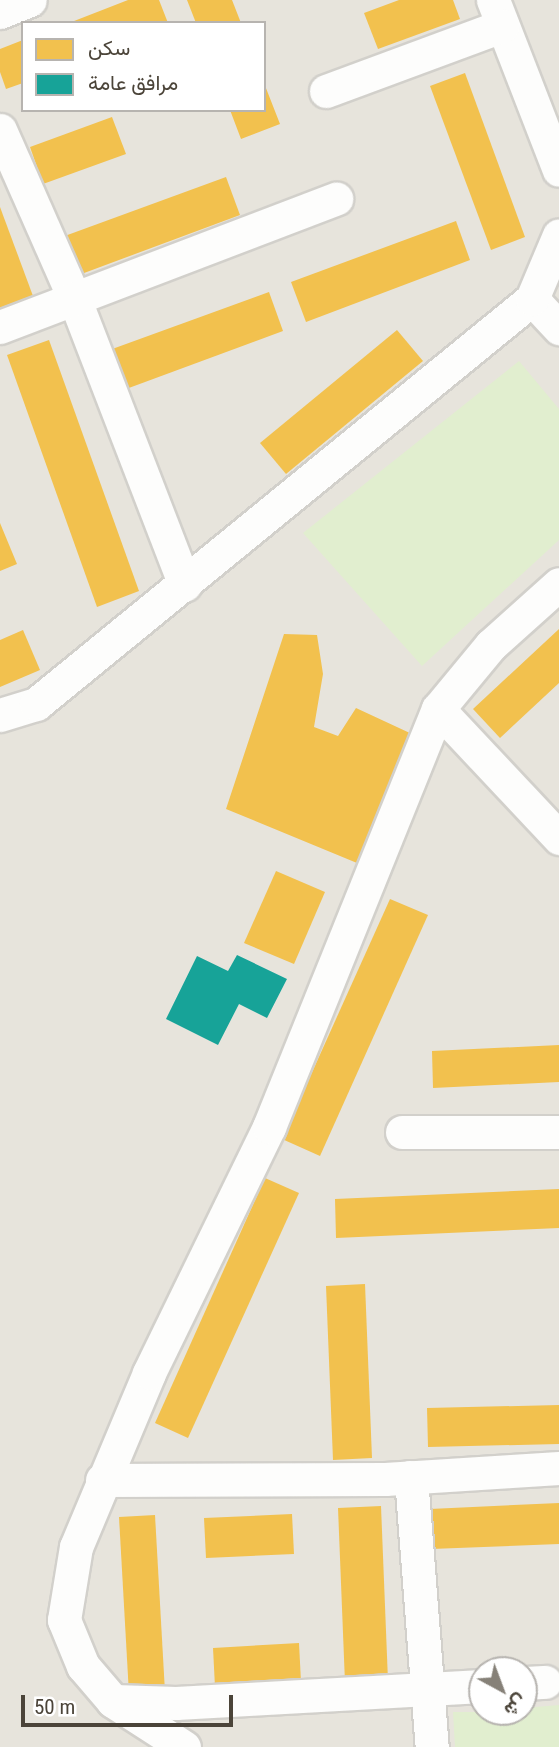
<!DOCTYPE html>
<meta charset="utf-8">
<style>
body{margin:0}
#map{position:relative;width:559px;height:1747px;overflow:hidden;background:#f4f2ee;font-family:"Roboto Condensed",Vazirmatn,sans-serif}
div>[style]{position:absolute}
.residential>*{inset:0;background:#e7e4dc}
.green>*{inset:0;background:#e1eecf}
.homes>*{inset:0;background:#f2c14e}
.public>*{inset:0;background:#17a398}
.roads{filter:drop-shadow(2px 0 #d2d0cb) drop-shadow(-2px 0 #d2d0cb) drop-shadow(0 2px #d2d0cb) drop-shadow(0 -2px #d2d0cb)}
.street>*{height:33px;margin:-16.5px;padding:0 16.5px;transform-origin:16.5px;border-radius:16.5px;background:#fdfdfc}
span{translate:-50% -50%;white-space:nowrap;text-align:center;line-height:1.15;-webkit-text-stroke:7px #fff;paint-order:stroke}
.legend{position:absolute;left:21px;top:21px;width:245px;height:91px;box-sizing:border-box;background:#fff;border:2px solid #b7b4b0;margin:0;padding:9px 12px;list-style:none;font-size:21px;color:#4b4439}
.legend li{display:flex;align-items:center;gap:14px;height:35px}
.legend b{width:35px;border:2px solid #b7b4b0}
.north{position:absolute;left:468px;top:1656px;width:70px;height:70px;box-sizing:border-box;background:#fff;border:2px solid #b7b4b0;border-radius:50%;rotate:139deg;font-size:19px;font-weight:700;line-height:28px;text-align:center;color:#4b4439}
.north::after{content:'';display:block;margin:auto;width:24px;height:32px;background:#868178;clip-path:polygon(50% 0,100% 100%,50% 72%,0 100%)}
.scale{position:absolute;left:21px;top:1695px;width:212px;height:32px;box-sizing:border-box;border:4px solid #4b4439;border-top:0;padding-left:9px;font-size:21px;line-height:24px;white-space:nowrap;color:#4b4439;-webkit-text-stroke:5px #fff;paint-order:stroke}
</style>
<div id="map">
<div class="residential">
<i style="clip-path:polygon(evenodd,0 0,559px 0,559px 1747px,0 1747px,0 0,23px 23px,264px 23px,264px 110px,23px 110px,23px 23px,0 0,482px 1670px,524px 1670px,524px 1712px,482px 1712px,482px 1670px)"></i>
</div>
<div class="green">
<i style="clip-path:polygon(519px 361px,559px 409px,559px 540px,422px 666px,303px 533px)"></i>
<i style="clip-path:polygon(559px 1705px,559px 1747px,455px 1747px,453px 1712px,524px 1712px,524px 1708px)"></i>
</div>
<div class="homes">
<i style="clip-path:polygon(128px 0,159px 0,168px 23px,69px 23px)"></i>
<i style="clip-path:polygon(187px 0,232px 0,241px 23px,196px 23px)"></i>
<i style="clip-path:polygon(399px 0,453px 0,460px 19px,378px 49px,364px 13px)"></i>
<i style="clip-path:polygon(23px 40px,23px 83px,6px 89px,0 72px,0 49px)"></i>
<i style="clip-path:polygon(465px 73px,525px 237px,491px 250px,430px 86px)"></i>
<i style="clip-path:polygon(264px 83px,280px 124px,241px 139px,230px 110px,264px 110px)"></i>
<i style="clip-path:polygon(112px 117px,126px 154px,43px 184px,30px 147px)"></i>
<i style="clip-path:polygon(226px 177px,240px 215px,76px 276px,62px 237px)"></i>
<i style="clip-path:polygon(0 207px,33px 296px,0 308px)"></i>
<i style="clip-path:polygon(456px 221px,470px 260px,306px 322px,291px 282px)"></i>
<i style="clip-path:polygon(269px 292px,283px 331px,118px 392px,104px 352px)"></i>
<i style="clip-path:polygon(397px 330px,423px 361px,286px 474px,260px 443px)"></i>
<i style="clip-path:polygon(49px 340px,139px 591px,97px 607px,7px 355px)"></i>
<i style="clip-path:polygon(0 523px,17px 564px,0 571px)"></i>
<i style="clip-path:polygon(559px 629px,559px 683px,500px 738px,473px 709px)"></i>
<i style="clip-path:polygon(23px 630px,40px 670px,0 687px,0 640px)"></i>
<i style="clip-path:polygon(284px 634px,317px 635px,323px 674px,314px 727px,338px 736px,356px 708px,412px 734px,357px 863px,226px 809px)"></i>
<i style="clip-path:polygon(276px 871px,325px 892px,294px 964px,244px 943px)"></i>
<i style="clip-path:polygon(390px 899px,428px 915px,320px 1156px,282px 1139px)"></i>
<i style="clip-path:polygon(559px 1045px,559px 1082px,433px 1088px,432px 1051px)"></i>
<i style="clip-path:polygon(265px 1178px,299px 1193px,188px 1438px,155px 1423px)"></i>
<i style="clip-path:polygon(559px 1189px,559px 1228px,336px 1238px,335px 1199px)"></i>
<i style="clip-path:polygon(365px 1284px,372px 1458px,333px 1460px,326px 1286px)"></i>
<i style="clip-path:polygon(559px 1405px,559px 1444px,428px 1447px,427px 1408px)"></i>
<i style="clip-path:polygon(559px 1503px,559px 1544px,431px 1549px,430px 1509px)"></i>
<i style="clip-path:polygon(381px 1506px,388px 1681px,345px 1683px,338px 1508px)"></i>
<i style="clip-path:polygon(292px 1514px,294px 1554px,206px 1558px,204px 1518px)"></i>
<i style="clip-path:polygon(155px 1515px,165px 1692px,129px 1694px,119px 1517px)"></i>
<i style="clip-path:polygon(299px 1643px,301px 1682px,215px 1687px,213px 1648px)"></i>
</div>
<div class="public">
<i style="clip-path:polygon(237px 955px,287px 979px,267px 1018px,239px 1004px,218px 1045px,166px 1019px,197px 956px,228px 971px)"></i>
</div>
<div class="roads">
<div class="street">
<i style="left:493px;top:0;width:182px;rotate:68.8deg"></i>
<i style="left:0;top:12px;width:32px;rotate:-22deg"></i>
<i style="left:326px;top:91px;width:188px;rotate:-20.3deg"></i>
<i style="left:0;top:130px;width:186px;rotate:66.2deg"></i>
<i style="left:75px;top:300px;width:305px;rotate:68.9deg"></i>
<i style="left:532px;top:299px;width:40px;rotate:47deg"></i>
<i style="left:0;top:327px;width:360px;rotate:-20.9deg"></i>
<i style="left:438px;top:709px;width:177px;rotate:46.8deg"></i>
<i style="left:0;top:715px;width:38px;rotate:-17deg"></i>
<i style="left:36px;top:704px;width:640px;rotate:-39.23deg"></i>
<i style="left:532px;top:299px;width:69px;rotate:-67.1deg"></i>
<i style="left:402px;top:1132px;width:157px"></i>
<i style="left:411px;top:1477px;width:271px;rotate:85.6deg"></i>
<i style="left:102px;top:1480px;width:283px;rotate:-0.2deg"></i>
<i style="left:385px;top:1479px;width:174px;rotate:-3.6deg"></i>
<i style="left:524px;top:1683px;width:21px;rotate:-3deg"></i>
<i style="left:114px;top:1701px;width:62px;rotate:1.8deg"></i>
<i style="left:176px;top:1703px;width:306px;rotate:-3.2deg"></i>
<i style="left:184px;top:1747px;width:85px;rotate:-147.1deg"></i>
<i style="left:113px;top:1701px;width:46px;rotate:-130.6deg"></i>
<i style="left:83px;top:1666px;width:50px;rotate:-112.4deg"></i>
<i style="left:64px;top:1620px;width:74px;rotate:-80.7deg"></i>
<i style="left:76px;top:1547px;width:189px;rotate:-67.2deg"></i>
<i style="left:149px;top:1373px;width:274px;rotate:-64deg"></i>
<i style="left:269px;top:1127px;width:451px;rotate:-68deg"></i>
<i style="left:438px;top:709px;width:83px;rotate:-50.4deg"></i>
<i style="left:491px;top:645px;width:91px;rotate:-41.9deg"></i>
</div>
</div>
<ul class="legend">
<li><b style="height:19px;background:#f2c14e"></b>سكن</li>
<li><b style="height:19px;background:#17a398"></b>مرافق عامة</li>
</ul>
<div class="north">ش</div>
<div class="scale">50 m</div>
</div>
